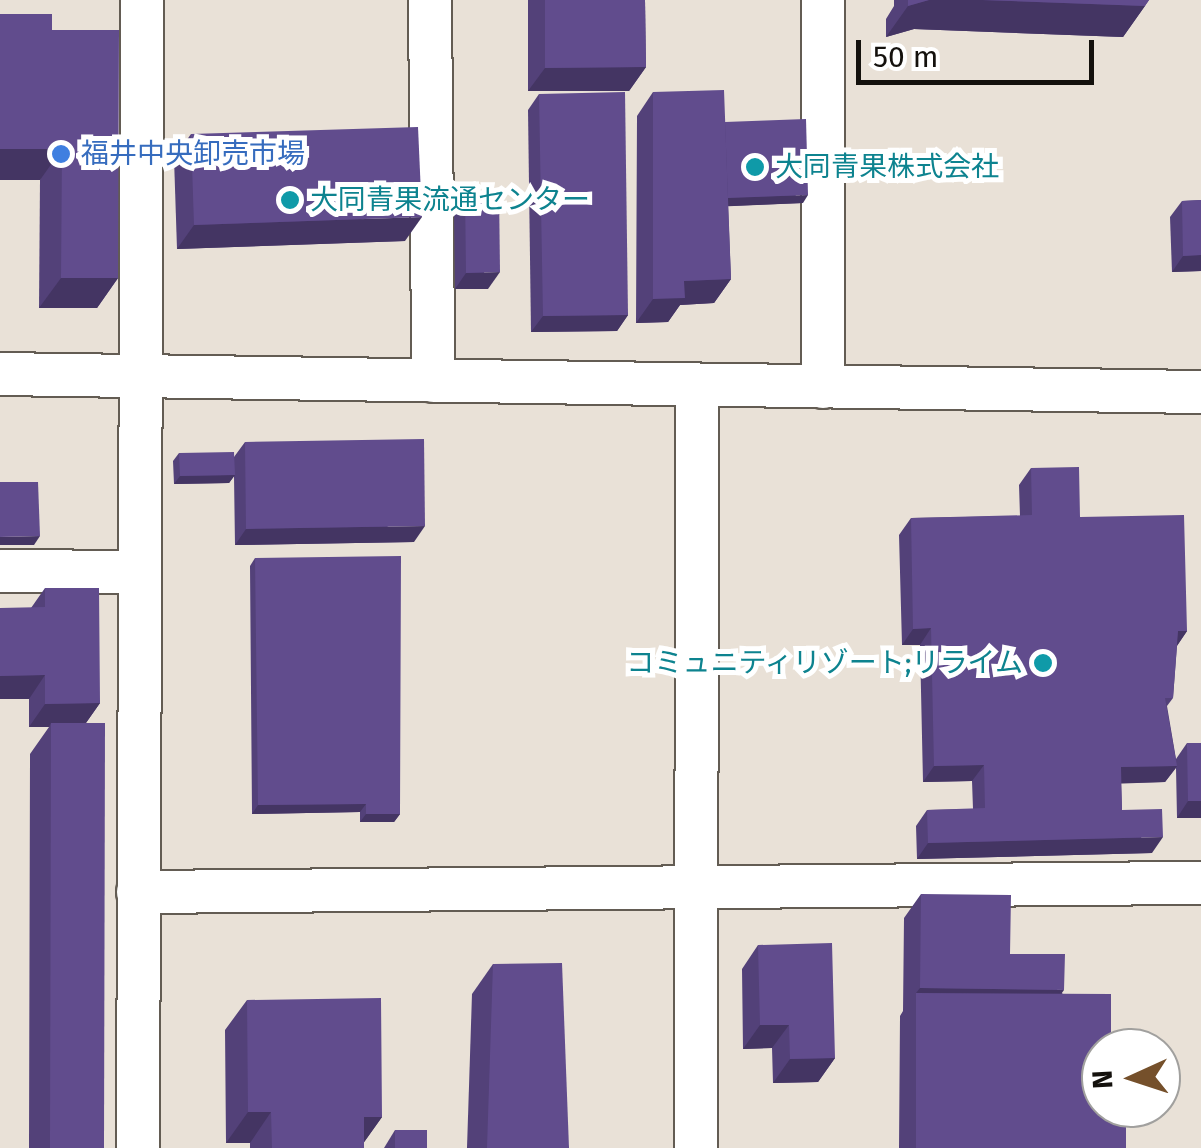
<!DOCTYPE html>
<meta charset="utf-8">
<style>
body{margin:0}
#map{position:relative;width:1201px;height:1148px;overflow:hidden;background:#e9e1d7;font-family:"Fira Sans","Noto Sans JP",sans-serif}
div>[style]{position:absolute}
.roads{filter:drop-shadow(2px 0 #635c53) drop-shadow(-2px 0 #635c53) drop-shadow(0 2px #635c53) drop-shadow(0 -2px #635c53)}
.minor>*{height:42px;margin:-21px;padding:0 21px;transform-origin:21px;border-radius:21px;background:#fff}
.wall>*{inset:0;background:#534179}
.shaded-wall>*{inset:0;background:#443563}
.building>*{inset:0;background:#614c8d}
.dots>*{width:28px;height:28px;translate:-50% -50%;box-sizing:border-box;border:5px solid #fff;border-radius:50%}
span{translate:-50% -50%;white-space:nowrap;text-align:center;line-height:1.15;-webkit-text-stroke:10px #fff;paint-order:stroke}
.shop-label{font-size:28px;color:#366cbe}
.left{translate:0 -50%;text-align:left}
.culture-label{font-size:28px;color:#0d838f}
.right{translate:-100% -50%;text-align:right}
.north{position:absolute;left:1081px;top:1028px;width:100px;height:100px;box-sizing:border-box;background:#fff;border:2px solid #a1a09e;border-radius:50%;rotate:267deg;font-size:28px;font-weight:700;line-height:40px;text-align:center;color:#14110d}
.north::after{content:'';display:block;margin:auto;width:35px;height:45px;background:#75502b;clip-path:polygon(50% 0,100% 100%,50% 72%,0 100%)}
.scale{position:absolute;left:856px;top:40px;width:238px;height:45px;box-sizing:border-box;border:5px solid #14110d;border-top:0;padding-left:12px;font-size:30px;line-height:35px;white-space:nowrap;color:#14110d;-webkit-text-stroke:8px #fff;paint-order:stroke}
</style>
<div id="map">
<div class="roads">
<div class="minor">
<i style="left:430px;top:0;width:381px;rotate:89.5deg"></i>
<i style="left:823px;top:0;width:387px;rotate:90deg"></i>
<i style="left:0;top:374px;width:1201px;rotate:0.86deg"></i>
<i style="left:0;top:571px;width:138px;rotate:0.4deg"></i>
<i style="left:138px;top:892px;width:1063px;rotate:-0.49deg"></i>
<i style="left:138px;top:1148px;width:1148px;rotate:-89.8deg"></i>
<i style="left:696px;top:1148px;width:762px;rotate:-89.92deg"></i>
</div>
</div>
<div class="wall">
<i style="clip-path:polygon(528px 0,645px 0,646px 67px,629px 91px,528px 91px)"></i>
<i style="clip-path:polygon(894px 0,1149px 0,1123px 37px,914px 29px,886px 37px,886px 19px,894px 6px)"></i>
<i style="clip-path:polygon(52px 30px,118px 278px,97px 308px,39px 308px,40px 180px)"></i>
<i style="clip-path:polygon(653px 92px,725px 122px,803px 203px,728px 206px,731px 279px,714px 303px,680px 305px,668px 322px,636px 323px,637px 116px)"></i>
<i style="clip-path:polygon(539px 94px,628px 315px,617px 331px,531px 332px,528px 110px)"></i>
<i style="clip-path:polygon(191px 134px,405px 241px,177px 249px,174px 158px)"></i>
<i style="clip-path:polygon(465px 192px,488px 289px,455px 289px,454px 208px)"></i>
<i style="clip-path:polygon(1201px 200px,1201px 271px,1172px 272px,1170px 217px,1182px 201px)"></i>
<i style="clip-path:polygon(245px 442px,414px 542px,235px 545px,234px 476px,229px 483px,174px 484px,173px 461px,179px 453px,234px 457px)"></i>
<i style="clip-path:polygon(1031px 468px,1080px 517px,1187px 631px,1177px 646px,1173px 698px,1167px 706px,1176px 759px,1187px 743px,1201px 818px,1177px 818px,1176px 768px,1165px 782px,1121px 783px,1122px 810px,1152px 853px,917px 859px,916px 826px,927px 810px,973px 809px,972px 781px,923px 782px,920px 645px,902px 645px,899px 535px,911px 518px,1020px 516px,1019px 485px)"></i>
<i style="clip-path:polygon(255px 558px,400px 814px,394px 822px,360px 822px,360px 812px,252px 814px,250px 566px)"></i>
<i style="clip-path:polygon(45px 588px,100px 703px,86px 723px,104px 1148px,29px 1148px,30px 754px,49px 727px,29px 727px,29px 699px,0 699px,0 608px,31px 608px)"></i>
<i style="clip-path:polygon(921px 894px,1010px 954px,1062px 993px,1101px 1048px,1126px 1148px,899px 1148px,900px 1016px,903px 1011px,904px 918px)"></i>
<i style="clip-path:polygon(758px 945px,835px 1058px,818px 1082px,773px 1083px,772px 1048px,743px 1049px,742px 969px)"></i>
<i style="clip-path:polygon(493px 964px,569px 1148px,467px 1148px,472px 994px)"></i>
<i style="clip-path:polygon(247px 1000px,382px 1117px,364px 1142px,364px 1148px,250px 1148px,250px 1143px,226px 1143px,225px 1030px)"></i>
<i style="clip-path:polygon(395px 1130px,427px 1148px,384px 1148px)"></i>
</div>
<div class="shaded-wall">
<i style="clip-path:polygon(929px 0,982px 0,1145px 6px,1123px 37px,914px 29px,886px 37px,908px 6px)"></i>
<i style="clip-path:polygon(646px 67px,629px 91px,528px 91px,545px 68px)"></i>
<i style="clip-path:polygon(0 149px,62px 149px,40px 180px,0 180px)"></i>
<i style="clip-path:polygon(808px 195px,803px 203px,711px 207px,717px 198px)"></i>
<i style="clip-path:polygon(422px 217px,405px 241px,177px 249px,194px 225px)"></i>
<i style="clip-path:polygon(1201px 255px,1201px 271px,1172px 272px,1183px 256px)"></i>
<i style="clip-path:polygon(500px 272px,488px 289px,455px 289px,466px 273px)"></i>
<i style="clip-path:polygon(61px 278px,118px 278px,97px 308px,39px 308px)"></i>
<i style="clip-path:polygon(731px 279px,714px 303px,680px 305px,668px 322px,636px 323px,653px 299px,684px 281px)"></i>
<i style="clip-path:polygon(628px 315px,617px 331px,531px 332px,543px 316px)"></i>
<i style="clip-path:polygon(235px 475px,229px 483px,174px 484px,180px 476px)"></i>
<i style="clip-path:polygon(425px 526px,414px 542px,235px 545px,246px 529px)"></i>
<i style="clip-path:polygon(40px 536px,34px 545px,0 545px,0 537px)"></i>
<i style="clip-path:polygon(931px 628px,920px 645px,902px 645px,913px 629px)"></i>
<i style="clip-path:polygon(1178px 631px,1187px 631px,1176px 647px)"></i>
<i style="clip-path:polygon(45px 675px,29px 699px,0 699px,0 676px)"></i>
<i style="clip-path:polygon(100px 703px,83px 727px,51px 723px,49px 727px,29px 727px,45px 704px)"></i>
<i style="clip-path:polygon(984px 765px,972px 781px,923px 782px,934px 766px)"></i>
<i style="clip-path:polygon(1177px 766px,1165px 782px,1109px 784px,1121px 767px)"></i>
<i style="clip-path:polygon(1188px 801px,1201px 801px,1201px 818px,1177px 818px)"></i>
<i style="clip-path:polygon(366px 804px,360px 812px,252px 814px,258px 805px)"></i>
<i style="clip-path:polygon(366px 814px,400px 814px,394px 822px,360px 822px)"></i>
<i style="clip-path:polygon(1163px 837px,1152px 853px,917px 859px,928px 843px)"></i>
<i style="clip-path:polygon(920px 988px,1064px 990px,1047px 1014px,916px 993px)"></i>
<i style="clip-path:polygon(760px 1025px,789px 1025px,772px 1048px,743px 1049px)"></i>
<i style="clip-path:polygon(835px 1058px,818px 1082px,773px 1083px,790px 1059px)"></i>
<i style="clip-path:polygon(248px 1112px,271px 1112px,250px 1143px,226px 1143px)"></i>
<i style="clip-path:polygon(364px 1117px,382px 1117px,360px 1148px)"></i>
</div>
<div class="building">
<i style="clip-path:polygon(545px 0,645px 0,646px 67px,545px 68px)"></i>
<i style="clip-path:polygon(908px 0,929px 0,908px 6px)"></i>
<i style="clip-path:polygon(982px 0,1149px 0,1145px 6px)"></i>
<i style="clip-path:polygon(0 14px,52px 14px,52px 30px,119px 30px,118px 278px,61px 278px,62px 149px,0 149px)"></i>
<i style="clip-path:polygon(724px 90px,731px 279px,684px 281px,685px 298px,653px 299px,653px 92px)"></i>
<i style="clip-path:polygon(625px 92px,628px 315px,543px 316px,539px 94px)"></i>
<i style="clip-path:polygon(806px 119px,808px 195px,728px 198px,725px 122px)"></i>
<i style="clip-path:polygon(418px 127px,422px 217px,194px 225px,191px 134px)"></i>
<i style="clip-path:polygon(499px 191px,500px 272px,466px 273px,465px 192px)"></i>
<i style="clip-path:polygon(1201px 200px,1201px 255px,1183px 256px,1182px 201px)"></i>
<i style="clip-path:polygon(424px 439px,425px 526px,246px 529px,245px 442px)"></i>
<i style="clip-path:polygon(234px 452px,235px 475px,180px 476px,179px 453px)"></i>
<i style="clip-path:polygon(1079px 467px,1080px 517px,1184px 515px,1187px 631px,1178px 631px,1173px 698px,1165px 698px,1177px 766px,1121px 767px,1122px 810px,1162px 809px,1163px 837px,928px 843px,927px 810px,985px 808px,984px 765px,934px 766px,931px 628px,913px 629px,911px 518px,1032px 515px,1031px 468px)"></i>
<i style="clip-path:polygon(0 482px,38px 482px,40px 536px,0 537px)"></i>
<i style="clip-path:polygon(401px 556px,400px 814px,366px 814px,366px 804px,258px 805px,255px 558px)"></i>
<i style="clip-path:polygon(45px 588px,99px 588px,100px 703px,45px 704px,45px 675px,0 676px,0 608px,45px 607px)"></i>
<i style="clip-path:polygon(51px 723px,105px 723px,104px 1148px,50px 1148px)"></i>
<i style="clip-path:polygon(1187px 743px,1201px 743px,1201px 801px,1188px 801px)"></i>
<i style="clip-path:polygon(921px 894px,1011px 895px,1010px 954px,1065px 954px,1064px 990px,920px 988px)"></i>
<i style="clip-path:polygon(832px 943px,835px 1058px,790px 1059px,789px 1025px,760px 1025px,758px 945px)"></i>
<i style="clip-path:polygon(562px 963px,569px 1148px,487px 1148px,493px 964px)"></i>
<i style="clip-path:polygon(916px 993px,1111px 994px,1111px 1048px,1101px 1048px,1101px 1108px,1126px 1108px,1126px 1148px,916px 1148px)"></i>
<i style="clip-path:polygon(381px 998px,382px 1117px,364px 1117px,364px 1148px,272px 1148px,271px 1112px,248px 1112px,247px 1000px)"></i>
<i style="clip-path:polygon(395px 1130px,427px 1130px,427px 1148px,395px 1148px)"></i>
</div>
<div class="dots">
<i style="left:61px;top:154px;background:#3f7fe0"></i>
<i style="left:755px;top:167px;background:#0f9aa8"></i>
<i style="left:290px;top:200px;background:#0f9aa8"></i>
<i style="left:1043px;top:663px;background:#0f9aa8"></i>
</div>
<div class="shop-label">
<span class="left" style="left:81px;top:154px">福井中央卸売市場</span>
</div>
<div class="culture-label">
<span class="left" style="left:775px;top:167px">大同青果株式会社</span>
<span class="left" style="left:310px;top:200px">大同青果流通センター</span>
<span class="right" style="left:1023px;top:663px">コミュニティリゾート;リライム</span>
</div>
<div class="north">N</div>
<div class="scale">50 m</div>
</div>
